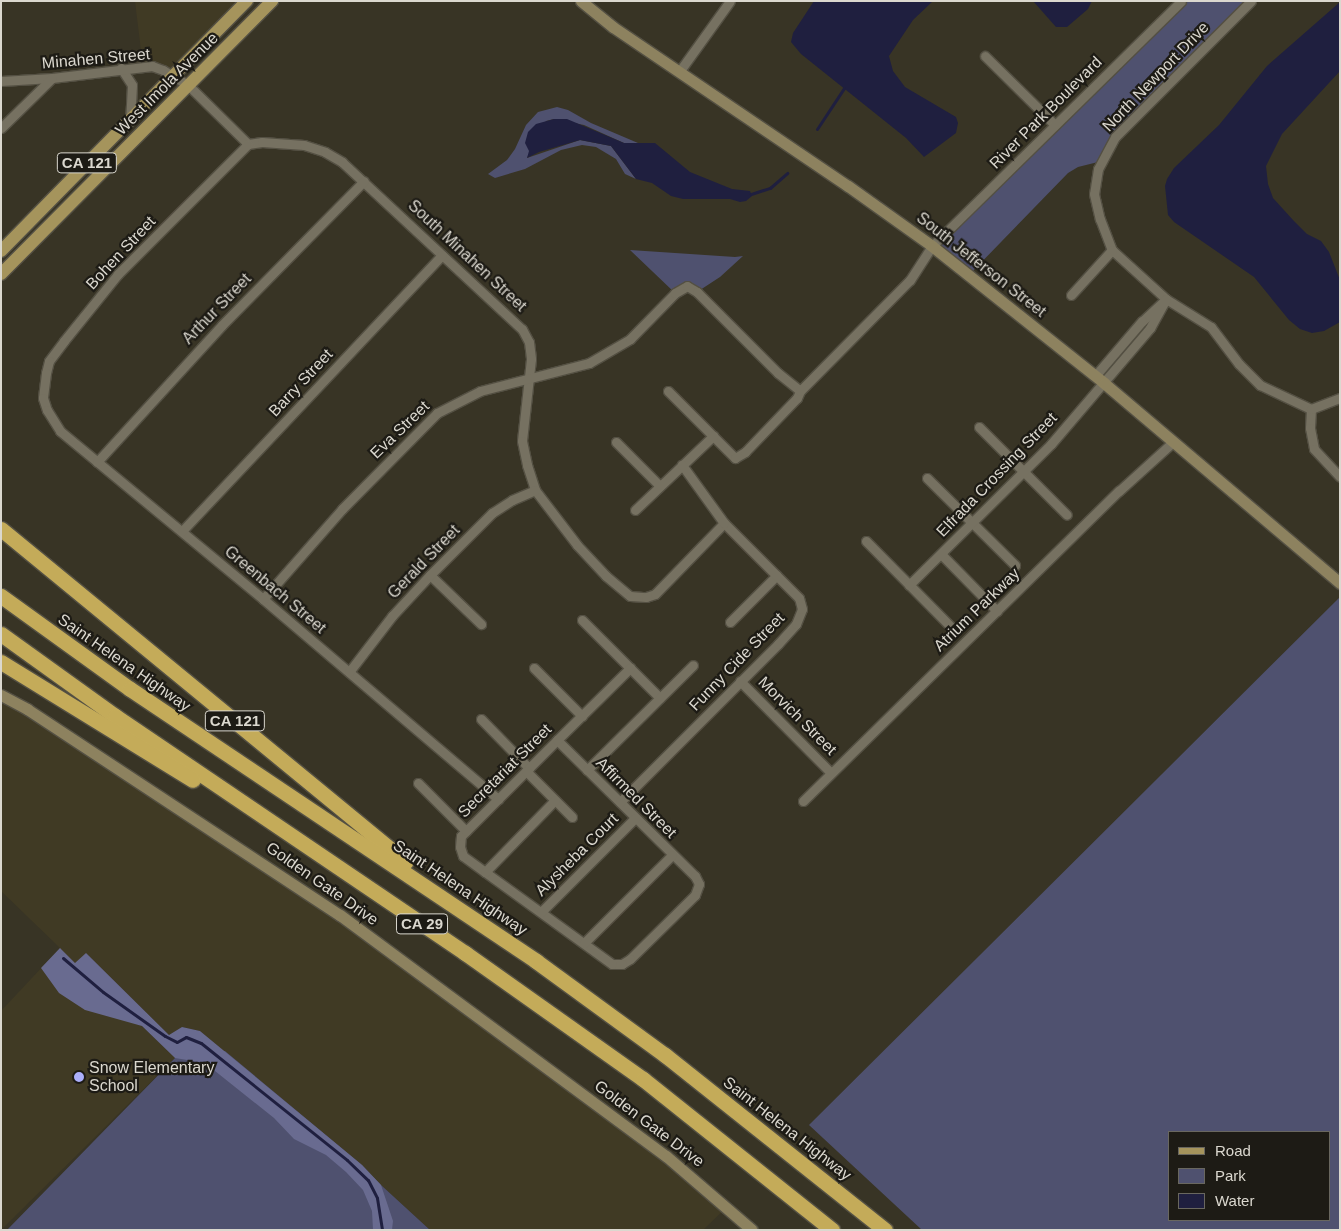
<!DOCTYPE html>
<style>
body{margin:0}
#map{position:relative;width:1341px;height:1231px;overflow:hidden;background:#383425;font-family:Arial,sans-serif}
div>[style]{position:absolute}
.built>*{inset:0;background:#403a24}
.green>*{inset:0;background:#4f516f}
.forest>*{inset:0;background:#696b90}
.water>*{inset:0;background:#1f1f3f}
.stream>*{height:3px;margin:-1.5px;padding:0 1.5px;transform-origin:1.5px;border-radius:1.5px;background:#1f1f3f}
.roads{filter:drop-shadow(1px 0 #545043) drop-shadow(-1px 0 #545043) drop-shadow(0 1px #545043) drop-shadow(0 -1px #545043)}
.street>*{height:9px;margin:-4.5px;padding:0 4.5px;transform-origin:4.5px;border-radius:4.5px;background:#767161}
.secondary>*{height:11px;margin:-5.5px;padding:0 5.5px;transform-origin:5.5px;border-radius:5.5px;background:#8d825f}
.primary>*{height:12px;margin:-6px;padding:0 6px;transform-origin:6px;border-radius:6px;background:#a5945c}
.highway>*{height:15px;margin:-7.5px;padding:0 7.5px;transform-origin:7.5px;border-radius:7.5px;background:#c4ab59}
.dots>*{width:14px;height:14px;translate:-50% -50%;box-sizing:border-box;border:2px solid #1d1b15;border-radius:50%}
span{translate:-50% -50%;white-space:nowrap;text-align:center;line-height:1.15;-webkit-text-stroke:4.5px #1d1b15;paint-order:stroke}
.shield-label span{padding:1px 4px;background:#1d1b15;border:1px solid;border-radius:4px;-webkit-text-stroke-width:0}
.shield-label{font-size:15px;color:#dbd8cf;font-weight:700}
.street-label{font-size:16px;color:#dbd8cf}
.poi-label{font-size:16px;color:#dbd8cf}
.left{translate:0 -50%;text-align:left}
.frame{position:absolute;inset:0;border:2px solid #dbd8cf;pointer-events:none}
.legend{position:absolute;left:1168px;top:1131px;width:162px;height:90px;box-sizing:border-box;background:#1d1b15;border:1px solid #69675f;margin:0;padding:6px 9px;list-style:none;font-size:15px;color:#dbd8cf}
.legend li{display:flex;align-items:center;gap:10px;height:25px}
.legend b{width:25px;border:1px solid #69675f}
</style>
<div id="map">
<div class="built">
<i style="clip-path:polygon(135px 1px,247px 1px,173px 76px,143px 67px)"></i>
<i style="clip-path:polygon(7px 698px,283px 876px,727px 1207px,703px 1230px,430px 1230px,381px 1185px,362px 1165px,200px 1031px,182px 1027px,169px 1035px,86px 953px,76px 963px,175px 1058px,1px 1230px,1px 1011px,60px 948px,1px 891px,1px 704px)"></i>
</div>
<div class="green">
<i style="clip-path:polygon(1181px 1px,1251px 1px,1115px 137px,1102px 161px,1078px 167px,1068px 173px,969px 275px,932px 246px)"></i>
<i style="clip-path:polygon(557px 107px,568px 110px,591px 123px,638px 143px,624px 143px,584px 125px,554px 119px,546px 121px,527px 158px,580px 140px,611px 146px,636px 179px,625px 174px,616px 159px,596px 147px,582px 145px,561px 150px,525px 169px,495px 178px,488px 174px,507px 160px,515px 149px,526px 125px,538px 112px)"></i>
<i style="clip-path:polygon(630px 250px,735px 257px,743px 256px,720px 277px,697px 292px,687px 287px,675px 293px)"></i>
<i style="clip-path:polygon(evenodd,1340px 597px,1340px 1230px,922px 1230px,809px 1125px,1340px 597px,1330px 1132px,1330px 1220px,1170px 1220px,1170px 1132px,1330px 1132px)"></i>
<i style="clip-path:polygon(225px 1051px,362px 1165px,381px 1185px,430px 1230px,7px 1230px,175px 1058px)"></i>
</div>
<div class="forest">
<i style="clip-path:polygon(60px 948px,75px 963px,86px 953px,169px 1035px,182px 1027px,200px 1031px,362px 1165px,381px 1185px,393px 1221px,392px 1230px,373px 1230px,372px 1211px,363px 1190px,346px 1172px,326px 1155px,294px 1139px,274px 1118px,205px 1063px,175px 1058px,142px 1026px,85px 1010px,59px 993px,41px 968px)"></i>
</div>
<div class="water">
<i style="clip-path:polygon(814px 1px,933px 1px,913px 20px,889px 56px,893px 71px,905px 87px,956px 117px,958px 123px,956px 133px,924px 157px,906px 138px,801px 54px,791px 42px,793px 33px)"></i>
<i style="clip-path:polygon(1033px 1px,1092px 1px,1088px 9px,1067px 27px,1056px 27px)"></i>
<i style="clip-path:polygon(1340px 2px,1340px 71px,1282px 134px,1266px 166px,1268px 184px,1273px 198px,1293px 220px,1307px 234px,1321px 241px,1329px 252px,1340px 280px,1340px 322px,1324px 331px,1312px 333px,1300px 329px,1289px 320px,1254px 277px,1174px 222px,1168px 215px,1165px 186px,1167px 179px,1174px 168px,1219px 125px,1267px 66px)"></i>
<i style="clip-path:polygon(554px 119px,567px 119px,624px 143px,655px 143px,690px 172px,732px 189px,750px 191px,752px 196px,746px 201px,740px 202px,730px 199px,683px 199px,671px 196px,652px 183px,636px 179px,611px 146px,580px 140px,539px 152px,527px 158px,529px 151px,525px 143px,528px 132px,536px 124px)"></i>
</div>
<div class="stream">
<i style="left:817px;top:129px;width:49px;rotate:-56.6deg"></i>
<i style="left:751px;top:194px;width:20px;rotate:-18deg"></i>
<i style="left:770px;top:188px;width:23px;rotate:-41deg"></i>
<i style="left:63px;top:958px;width:52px;rotate:40.4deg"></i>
<i style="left:103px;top:992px;width:76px;rotate:35.4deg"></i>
<i style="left:165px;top:1036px;width:13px;rotate:27deg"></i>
<i style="left:177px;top:1042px;width:10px;rotate:-29deg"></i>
<i style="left:186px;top:1037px;width:16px;rotate:22deg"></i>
<i style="left:201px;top:1043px;width:187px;rotate:38.7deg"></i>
<i style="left:347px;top:1160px;width:29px;rotate:44deg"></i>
<i style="left:368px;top:1180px;width:20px;rotate:63deg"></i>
<i style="left:377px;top:1198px;width:32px;rotate:81deg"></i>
</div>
<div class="roads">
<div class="street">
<i style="left:1251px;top:1px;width:192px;rotate:135deg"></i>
<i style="left:1115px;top:137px;width:36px;rotate:118deg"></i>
<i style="left:1098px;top:169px;width:25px;rotate:99deg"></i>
<i style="left:1094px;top:194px;width:26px;rotate:77deg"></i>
<i style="left:1100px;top:219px;width:33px;rotate:69deg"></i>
<i style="left:1112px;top:250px;width:73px;rotate:42.2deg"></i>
<i style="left:1166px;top:299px;width:53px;rotate:31.9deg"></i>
<i style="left:1211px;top:327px;width:46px;rotate:52.9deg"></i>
<i style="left:1239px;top:364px;width:30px;rotate:45deg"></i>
<i style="left:1260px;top:385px;width:56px;rotate:25.2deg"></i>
<i style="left:985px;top:56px;width:98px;rotate:44.6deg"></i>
<i style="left:121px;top:68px;width:20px;rotate:57deg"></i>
<i style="left:132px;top:85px;width:35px;rotate:93deg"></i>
<i style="left:679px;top:72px;width:87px;rotate:-54.3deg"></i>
<i style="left:1px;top:81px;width:51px;rotate:-3.4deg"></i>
<i style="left:52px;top:78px;width:101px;rotate:-6.8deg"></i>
<i style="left:152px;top:66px;width:12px;rotate:20deg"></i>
<i style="left:163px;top:70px;width:29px;rotate:31deg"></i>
<i style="left:188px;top:85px;width:84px;rotate:44.5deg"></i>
<i style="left:248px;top:144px;width:14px;rotate:-8deg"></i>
<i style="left:262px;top:142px;width:42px;rotate:4.1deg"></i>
<i style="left:304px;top:145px;width:22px;rotate:18deg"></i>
<i style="left:325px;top:152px;width:20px;rotate:30deg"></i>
<i style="left:342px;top:162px;width:246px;rotate:42.9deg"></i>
<i style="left:522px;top:329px;width:15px;rotate:62deg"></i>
<i style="left:529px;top:342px;width:17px;rotate:83deg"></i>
<i style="left:531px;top:359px;width:82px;rotate:96.3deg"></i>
<i style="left:522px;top:441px;width:25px;rotate:78deg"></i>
<i style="left:527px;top:465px;width:26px;rotate:72deg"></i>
<i style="left:535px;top:490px;width:69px;rotate:52.6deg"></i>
<i style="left:577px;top:545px;width:42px;rotate:46.9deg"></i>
<i style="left:606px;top:576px;width:31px;rotate:40deg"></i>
<i style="left:630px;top:596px;width:16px;rotate:4deg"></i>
<i style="left:646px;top:597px;width:9px;rotate:-18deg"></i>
<i style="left:655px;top:594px;width:99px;rotate:-45.8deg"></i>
<i style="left:1px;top:128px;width:71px;rotate:-44.4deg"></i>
<i style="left:248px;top:144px;width:184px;rotate:135deg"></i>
<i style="left:118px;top:274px;width:86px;rotate:128.9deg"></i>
<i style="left:64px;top:341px;width:25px;rotate:127deg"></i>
<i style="left:49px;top:361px;width:12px;rotate:104deg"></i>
<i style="left:46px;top:373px;width:25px;rotate:97deg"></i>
<i style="left:43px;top:398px;width:13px;rotate:72deg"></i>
<i style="left:47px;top:410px;width:25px;rotate:58deg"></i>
<i style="left:60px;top:431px;width:264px;rotate:39.6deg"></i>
<i style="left:263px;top:599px;width:309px;rotate:40.4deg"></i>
<i style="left:1071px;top:295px;width:61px;rotate:-47.7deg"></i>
<i style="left:668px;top:391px;width:95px;rotate:45deg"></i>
<i style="left:735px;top:458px;width:12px;rotate:-31deg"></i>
<i style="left:745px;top:452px;width:75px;rotate:-46.1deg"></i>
<i style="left:797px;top:398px;width:8px;rotate:-67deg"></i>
<i style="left:1311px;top:409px;width:19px;rotate:93deg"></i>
<i style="left:1310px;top:428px;width:21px;rotate:79deg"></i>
<i style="left:1314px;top:449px;width:38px;rotate:47deg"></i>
<i style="left:1311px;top:409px;width:31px;rotate:-21deg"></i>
<i style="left:979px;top:427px;width:124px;rotate:45deg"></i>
<i style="left:616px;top:442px;width:62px;rotate:45deg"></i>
<i style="left:97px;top:462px;width:185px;rotate:-47.6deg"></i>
<i style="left:222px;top:325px;width:202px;rotate:-45.4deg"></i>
<i style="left:927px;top:478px;width:124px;rotate:44.7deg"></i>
<i style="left:635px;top:510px;width:108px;rotate:-43.5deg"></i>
<i style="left:182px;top:531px;width:379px;rotate:-46.7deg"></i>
<i style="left:866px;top:541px;width:122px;rotate:45.3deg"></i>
<i style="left:941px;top:554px;width:80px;rotate:45.5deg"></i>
<i style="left:430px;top:575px;width:71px;rotate:43.9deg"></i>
<i style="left:909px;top:585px;width:200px;rotate:-44.8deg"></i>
<i style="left:1051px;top:444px;width:153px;rotate:-49.5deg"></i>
<i style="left:1150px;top:328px;width:33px;rotate:-61deg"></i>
<i style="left:1166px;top:299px;width:33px;rotate:137deg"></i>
<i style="left:1142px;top:321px;width:72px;rotate:130.5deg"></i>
<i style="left:263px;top:599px;width:120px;rotate:-48.7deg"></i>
<i style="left:342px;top:509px;width:135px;rotate:-45.3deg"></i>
<i style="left:437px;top:413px;width:48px;rotate:-27.1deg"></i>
<i style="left:480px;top:391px;width:113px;rotate:-14.4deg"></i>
<i style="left:589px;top:363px;width:48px;rotate:-30.3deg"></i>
<i style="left:630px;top:339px;width:64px;rotate:-45.6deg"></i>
<i style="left:675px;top:293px;width:14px;rotate:-30deg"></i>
<i style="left:687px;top:286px;width:12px;rotate:31deg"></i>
<i style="left:697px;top:292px;width:115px;rotate:45deg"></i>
<i style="left:778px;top:373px;width:28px;rotate:39deg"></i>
<i style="left:800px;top:391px;width:156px;rotate:-45.3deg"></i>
<i style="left:910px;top:280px;width:40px;rotate:-57.1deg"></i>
<i style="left:932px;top:246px;width:349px;rotate:-44.5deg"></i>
<i style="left:582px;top:620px;width:110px;rotate:45deg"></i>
<i style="left:730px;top:622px;width:66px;rotate:-45deg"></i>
<i style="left:534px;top:668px;width:68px;rotate:45deg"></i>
<i style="left:349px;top:672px;width:71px;rotate:-52.5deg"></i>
<i style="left:392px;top:616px;width:56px;rotate:-47.2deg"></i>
<i style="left:430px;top:575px;width:88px;rotate:-45deg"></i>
<i style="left:492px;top:513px;width:24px;rotate:-33deg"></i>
<i style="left:512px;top:500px;width:25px;rotate:-23deg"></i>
<i style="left:740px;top:681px;width:129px;rotate:45.3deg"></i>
<i style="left:481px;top:719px;width:69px;rotate:45.6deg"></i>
<i style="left:557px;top:740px;width:194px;rotate:44.6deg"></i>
<i style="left:695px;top:876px;width:9px;rotate:63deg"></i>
<i style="left:699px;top:884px;width:12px;rotate:110deg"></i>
<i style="left:695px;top:895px;width:91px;rotate:135.4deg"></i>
<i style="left:630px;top:959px;width:9px;rotate:148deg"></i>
<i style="left:622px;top:964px;width:10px;rotate:180deg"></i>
<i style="left:612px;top:964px;width:157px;rotate:-144.1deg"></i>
<i style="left:485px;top:872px;width:27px;rotate:-144deg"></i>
<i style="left:463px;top:856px;width:9px;rotate:-108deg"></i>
<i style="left:460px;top:847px;width:11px;rotate:-85deg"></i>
<i style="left:461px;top:836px;width:136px;rotate:-45deg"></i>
<i style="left:557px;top:740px;width:103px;rotate:-44.6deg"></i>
<i style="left:587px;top:770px;width:149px;rotate:-44.7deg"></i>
<i style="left:526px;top:771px;width:65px;rotate:45deg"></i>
<i style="left:418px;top:783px;width:68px;rotate:45deg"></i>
<i style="left:803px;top:801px;width:443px;rotate:-44.5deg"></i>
<i style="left:1119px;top:491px;width:73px;rotate:-42.2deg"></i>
<i style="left:620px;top:802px;width:223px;rotate:-45deg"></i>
<i style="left:778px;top:644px;width:27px;rotate:-48deg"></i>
<i style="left:796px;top:624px;width:16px;rotate:-68deg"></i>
<i style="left:802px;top:609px;width:11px;rotate:-105deg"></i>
<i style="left:799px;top:598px;width:106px;rotate:-135deg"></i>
<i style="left:724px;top:523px;width:72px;rotate:-125.9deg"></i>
<i style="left:485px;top:872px;width:100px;rotate:-45.8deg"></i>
<i style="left:541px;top:912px;width:133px;rotate:-45deg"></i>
<i style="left:584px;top:943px;width:124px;rotate:-45deg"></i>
</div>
<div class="secondary">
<i style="left:581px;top:1px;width:41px;rotate:39.1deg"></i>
<i style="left:613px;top:27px;width:284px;rotate:34.1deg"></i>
<i style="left:848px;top:186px;width:103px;rotate:35.5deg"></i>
<i style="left:932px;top:246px;width:220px;rotate:38.5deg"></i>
<i style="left:1104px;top:383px;width:309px;rotate:40.3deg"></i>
<i style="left:1px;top:695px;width:30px;rotate:28deg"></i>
<i style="left:27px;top:709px;width:375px;rotate:33.4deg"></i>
<i style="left:340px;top:915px;width:405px;rotate:36.5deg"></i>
<i style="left:666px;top:1156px;width:113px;rotate:40.7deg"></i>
</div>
<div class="primary">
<i style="left:1px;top:251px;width:351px;rotate:-45.5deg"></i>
<i style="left:1px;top:274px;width:385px;rotate:-45.2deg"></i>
</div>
<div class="highway">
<i style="left:1px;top:529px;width:524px;rotate:39.43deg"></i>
<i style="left:1px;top:596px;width:159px;rotate:35.8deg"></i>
<i style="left:130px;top:689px;width:489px;rotate:33.8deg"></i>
<i style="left:536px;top:961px;width:160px;rotate:36.1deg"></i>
<i style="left:665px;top:1055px;width:281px;rotate:38.5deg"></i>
<i style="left:1px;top:634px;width:140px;rotate:35.7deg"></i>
<i style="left:115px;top:716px;width:423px;rotate:34.1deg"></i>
<i style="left:465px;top:953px;width:218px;rotate:35.3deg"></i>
<i style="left:643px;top:1079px;width:242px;rotate:38.6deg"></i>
<i style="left:1px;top:662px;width:225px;rotate:31.6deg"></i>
</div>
</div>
<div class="dots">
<i style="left:79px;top:1077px;background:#acaffb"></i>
</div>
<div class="shield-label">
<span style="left:87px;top:163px">CA 121</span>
<span style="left:235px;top:721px">CA 121</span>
<span style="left:422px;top:924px">CA 29</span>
</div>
<div class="street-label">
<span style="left:96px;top:59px;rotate:-5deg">Minahen Street</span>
<span style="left:1156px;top:77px;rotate:-46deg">North Newport Drive</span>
<span style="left:167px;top:84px;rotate:-45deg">West Imola Avenue</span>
<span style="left:1046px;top:113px;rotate:-45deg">River Park Boulevard</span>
<span style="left:121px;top:253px;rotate:-47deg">Bohen Street</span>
<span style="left:467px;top:256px;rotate:43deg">South Minahen Street</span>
<span style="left:981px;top:265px;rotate:38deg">South Jefferson Street</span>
<span style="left:217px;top:309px;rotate:-46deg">Arthur Street</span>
<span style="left:301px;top:383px;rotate:-47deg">Barry Street</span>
<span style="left:400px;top:430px;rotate:-44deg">Eva Street</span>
<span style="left:997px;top:475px;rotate:-46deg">Elfrada Crossing Street</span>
<span style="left:424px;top:562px;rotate:-46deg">Gerald Street</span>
<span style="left:275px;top:590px;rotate:40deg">Greenbach Street</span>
<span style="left:977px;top:610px;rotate:-44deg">Atrium Parkway</span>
<span style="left:737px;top:662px;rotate:-46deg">Funny Cide Street</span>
<span style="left:124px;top:663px;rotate:35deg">Saint Helena Highway</span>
<span style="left:797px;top:716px;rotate:45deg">Morvich Street</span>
<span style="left:505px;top:771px;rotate:-45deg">Secretariat Street</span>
<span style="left:636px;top:798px;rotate:45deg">Affirmed Street</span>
<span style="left:577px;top:855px;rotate:-45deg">Alysheba Court</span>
<span style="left:322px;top:884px;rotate:35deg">Golden Gate Drive</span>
<span style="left:460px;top:888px;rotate:34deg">Saint Helena Highway</span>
<span style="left:649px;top:1124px;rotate:37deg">Golden Gate Drive</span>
<span style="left:787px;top:1129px;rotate:38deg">Saint Helena Highway</span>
</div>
<div class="poi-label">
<span class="left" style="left:89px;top:1077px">Snow Elementary<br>School</span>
</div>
<div class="frame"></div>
<ul class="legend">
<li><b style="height:6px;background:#a5945c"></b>Road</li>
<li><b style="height:14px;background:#4f516f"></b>Park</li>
<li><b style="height:14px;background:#1f1f3f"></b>Water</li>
</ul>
</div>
